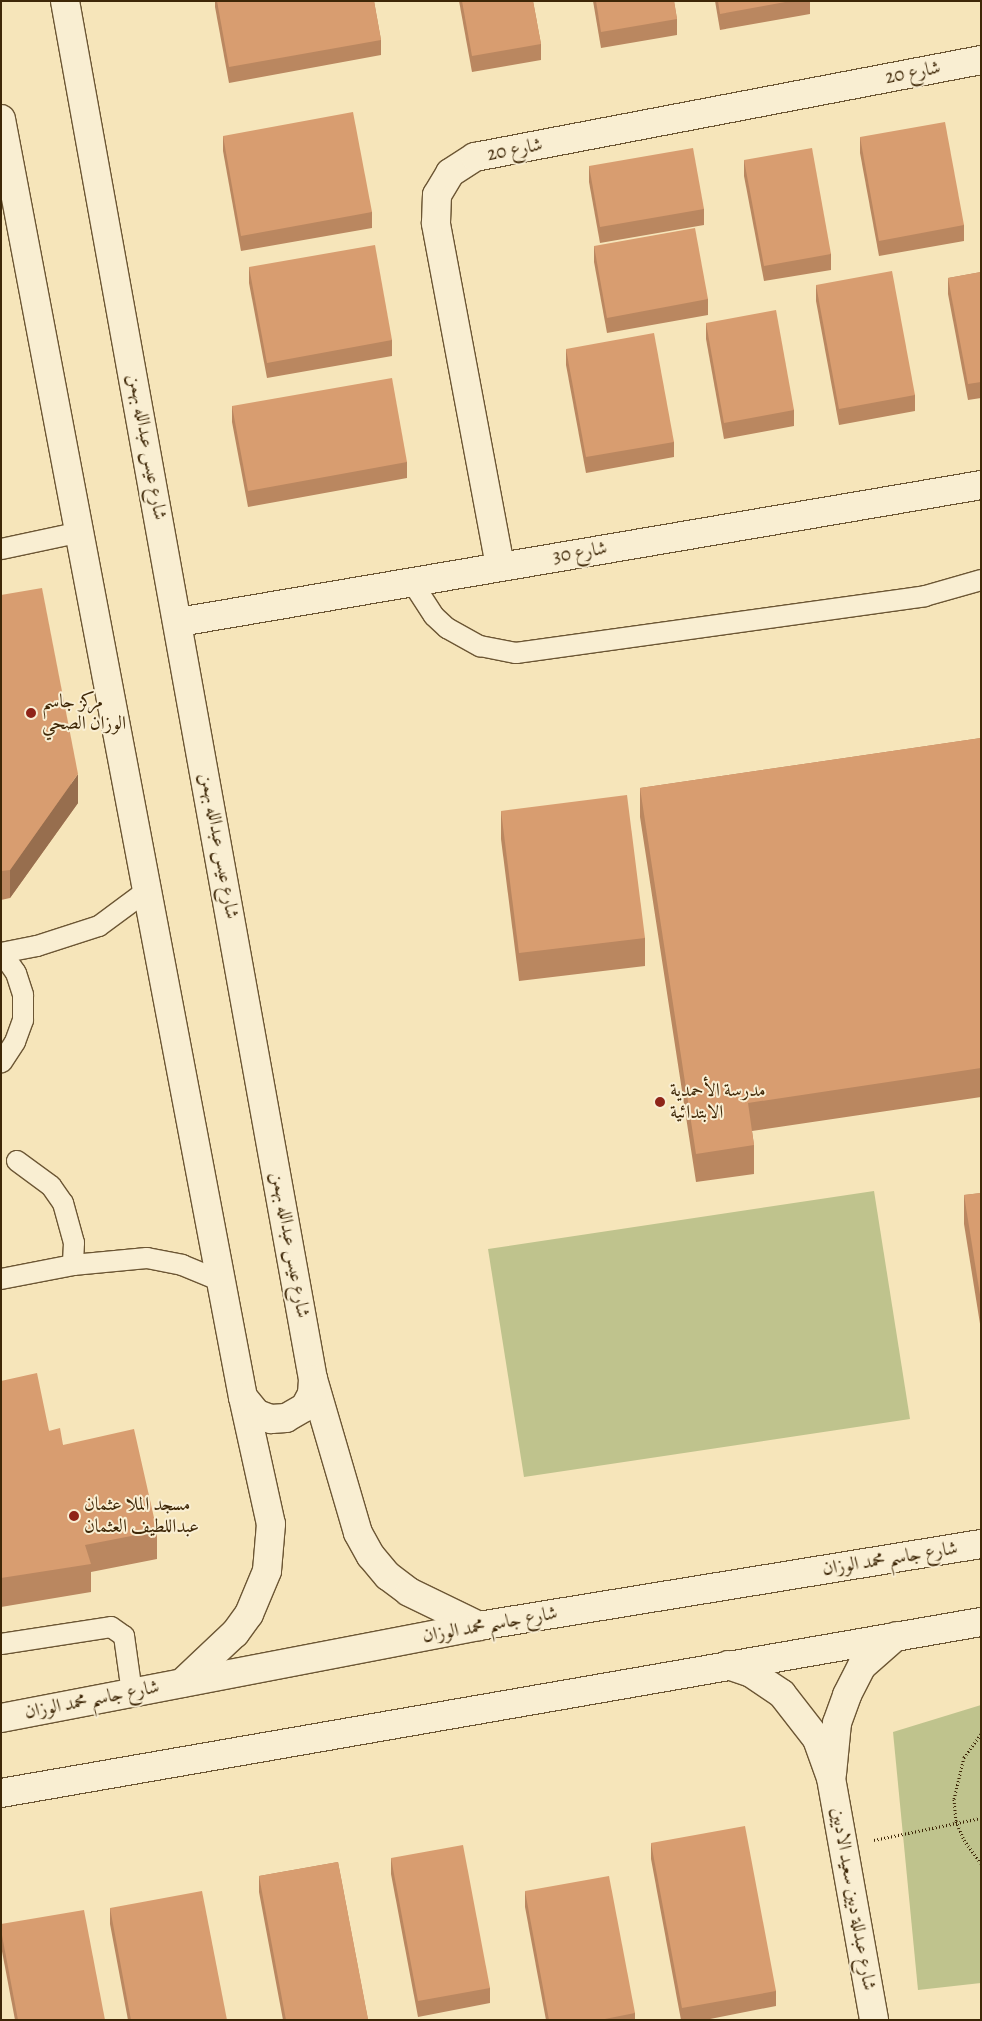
<!DOCTYPE html>
<meta charset="utf-8">
<style>
body{margin:0}
#map{position:relative;width:982px;height:2021px;overflow:hidden;background:#f6e5ba;font-family:Alegreya,Amiri,serif}
div>[style]{position:absolute}
.green>*{inset:0;background:#bfc38d}
.path>*{height:3px;margin-top:-1.5px;transform-origin:0;background:repeating-linear-gradient(90deg,#3e2707 0 1px,transparent 0 3.5px)}
.roads{filter:drop-shadow(1px 0 #6c5634) drop-shadow(-1px 0 #6c5634) drop-shadow(0 1px #6c5634) drop-shadow(0 -1px #6c5634)}
.service>*{height:20px;margin:-10px;padding:0 10px;transform-origin:10px;border-radius:10px;background:#f9eed2}
.minor>*{height:28px;margin:-14px;padding:0 14px;transform-origin:14px;border-radius:14px;background:#f9eed2}
.tertiary>*{height:28px;margin:-14px;padding:0 14px;transform-origin:14px;border-radius:14px;background:#f9eed2}
.wall>*{inset:0;background:#ba8760}
.shaded-wall>*{inset:0;background:#976e4e}
.building>*{inset:0;background:#d89d70}
.dots>*{width:14px;height:14px;translate:-50% -50%;box-sizing:border-box;border:2px solid #f9eed2;border-radius:50%}
span{translate:-50% -50%;white-space:nowrap;text-align:center;line-height:1.15;-webkit-text-stroke:4px #f9eed2;paint-order:stroke}
.street-label{font-size:19px;color:#3e2707}
.poi-label{font-size:19px;color:#3e2707}
.left{translate:0 -50%;text-align:left}
.frame{position:absolute;inset:0;border:2px solid #3e2707;pointer-events:none}
</style>
<div id="map">
<div class="green">
<i style="clip-path:polygon(874px 1191px,910px 1419px,524px 1477px,488px 1249px)"></i>
<i style="clip-path:polygon(981px 1705px,981px 1983px,918px 1990px,893px 1732px)"></i>
</div>
<div class="path">
<i style="left:981px;top:1734px;width:29px;rotate:126deg"></i>
<i style="left:964px;top:1757px;width:43px;rotate:103.4deg"></i>
<i style="left:954px;top:1799px;width:22px;rotate:85deg"></i>
<i style="left:956px;top:1821px;width:21px;rotate:67deg"></i>
<i style="left:964px;top:1840px;width:29px;rotate:54deg"></i>
<i style="left:874px;top:1840px;width:109px;rotate:-11.6deg"></i>
</div>
<div class="roads">
<div class="service">
<i style="left:1px;top:549px;width:82px;rotate:-12deg"></i>
<i style="left:412px;top:582px;width:40px;rotate:57.1deg"></i>
<i style="left:434px;top:616px;width:18px;rotate:43deg"></i>
<i style="left:447px;top:628px;width:38px;rotate:29deg"></i>
<i style="left:480px;top:646px;width:37px;rotate:11deg"></i>
<i style="left:516px;top:653px;width:413px;rotate:-7.9deg"></i>
<i style="left:925px;top:596px;width:58px;rotate:-15.9deg"></i>
<i style="left:1px;top:953px;width:37px;rotate:-11deg"></i>
<i style="left:37px;top:946px;width:65px;rotate:-17.9deg"></i>
<i style="left:99px;top:926px;width:62px;rotate:-36.5deg"></i>
<i style="left:2px;top:953px;width:24px;rotate:55deg"></i>
<i style="left:16px;top:973px;width:23px;rotate:72deg"></i>
<i style="left:23px;top:995px;width:25px;rotate:90deg"></i>
<i style="left:23px;top:1020px;width:23px;rotate:110deg"></i>
<i style="left:15px;top:1042px;width:24px;rotate:123deg"></i>
<i style="left:17px;top:1161px;width:42px;rotate:36.3deg"></i>
<i style="left:51px;top:1186px;width:21px;rotate:55deg"></i>
<i style="left:63px;top:1203px;width:41px;rotate:74.6deg"></i>
<i style="left:74px;top:1243px;width:22px;rotate:93deg"></i>
<i style="left:1px;top:1279px;width:73px;rotate:-11deg"></i>
<i style="left:73px;top:1265px;width:74px;rotate:-5.4deg"></i>
<i style="left:147px;top:1258px;width:36px;rotate:11deg"></i>
<i style="left:182px;top:1265px;width:42px;rotate:22.3deg"></i>
<i style="left:1px;top:1644px;width:111px;rotate:-8.8deg"></i>
<i style="left:111px;top:1627px;width:16px;rotate:35deg"></i>
<i style="left:124px;top:1636px;width:58px;rotate:82deg"></i>
</div>
<div class="minor">
<i style="left:500px;top:566px;width:349px;rotate:-100.6deg"></i>
<i style="left:436px;top:223px;width:28px;rotate:-88deg"></i>
<i style="left:437px;top:195px;width:26px;rotate:-59deg"></i>
<i style="left:450px;top:173px;width:30px;rotate:-33deg"></i>
<i style="left:475px;top:157px;width:515px;rotate:-10.85deg"></i>
<i style="left:179px;top:622px;width:814px;rotate:-9.69deg"></i>
<i style="left:728px;top:1665px;width:24px;rotate:19deg"></i>
<i style="left:751px;top:1673px;width:37px;rotate:34deg"></i>
<i style="left:782px;top:1694px;width:57px;rotate:52.1deg"></i>
<i style="left:817px;top:1739px;width:41px;rotate:70.3deg"></i>
<i style="left:831px;top:1778px;width:246px;rotate:79.9deg"></i>
<i style="left:832px;top:1774px;width:51px;rotate:-84.4deg"></i>
<i style="left:837px;top:1723px;width:30px;rotate:-70deg"></i>
<i style="left:847px;top:1695px;width:33px;rotate:-63deg"></i>
<i style="left:862px;top:1666px;width:45px;rotate:-41.4deg"></i>
</div>
<div class="tertiary">
<i style="left:65px;top:1px;width:1400px;rotate:79.8deg"></i>
<i style="left:313px;top:1379px;width:160px;rotate:73.7deg"></i>
<i style="left:358px;top:1533px;width:26px;rotate:61deg"></i>
<i style="left:371px;top:1556px;width:26px;rotate:50deg"></i>
<i style="left:388px;top:1576px;width:26px;rotate:37deg"></i>
<i style="left:409px;top:1592px;width:78px;rotate:25.9deg"></i>
<i style="left:1px;top:119px;width:1301px;rotate:79.28deg"></i>
<i style="left:243px;top:1397px;width:130px;rotate:77.6deg"></i>
<i style="left:271px;top:1524px;width:47px;rotate:94.9deg"></i>
<i style="left:267px;top:1571px;width:47px;rotate:112.7deg"></i>
<i style="left:249px;top:1614px;width:24px;rotate:126deg"></i>
<i style="left:235px;top:1633px;width:73px;rotate:136.7deg"></i>
<i style="left:243px;top:1397px;width:22px;rotate:51deg"></i>
<i style="left:257px;top:1414px;width:15px;rotate:20deg"></i>
<i style="left:271px;top:1419px;width:15px;rotate:-4deg"></i>
<i style="left:286px;top:1418px;width:22px;rotate:-30deg"></i>
<i style="left:305px;top:1407px;width:15px;rotate:-62deg"></i>
<i style="left:312px;top:1394px;width:15px;rotate:-86deg"></i>
<i style="left:1px;top:1718px;width:487px;rotate:-10.9deg"></i>
<i style="left:479px;top:1626px;width:509px;rotate:-9.28deg"></i>
<i style="left:1px;top:1793px;width:995px;rotate:-9.9deg"></i>
</div>
</div>
<div class="wall">
<i style="clip-path:polygon(215px 1px,374px 1px,381px 40px,381px 55px,229px 83px,215px 7px)"></i>
<i style="clip-path:polygon(459px 1px,533px 1px,541px 44px,541px 60px,472px 72px)"></i>
<i style="clip-path:polygon(593px 1px,674px 1px,677px 19px,677px 35px,601px 48px)"></i>
<i style="clip-path:polygon(715px 1px,810px 1px,810px 14px,720px 30px)"></i>
<i style="clip-path:polygon(223px 136px,372px 212px,372px 228px,241px 251px,223px 151px)"></i>
<i style="clip-path:polygon(860px 137px,964px 225px,964px 241px,879px 256px,860px 153px)"></i>
<i style="clip-path:polygon(744px 160px,831px 254px,831px 270px,764px 281px,744px 176px)"></i>
<i style="clip-path:polygon(589px 166px,704px 209px,704px 225px,600px 243px,589px 182px)"></i>
<i style="clip-path:polygon(594px 246px,708px 299px,708px 315px,607px 333px,594px 262px)"></i>
<i style="clip-path:polygon(249px 267px,392px 340px,392px 356px,267px 378px,249px 283px)"></i>
<i style="clip-path:polygon(981px 272px,981px 398px,968px 400px,948px 294px,948px 278px)"></i>
<i style="clip-path:polygon(816px 285px,915px 395px,915px 411px,839px 425px,816px 301px)"></i>
<i style="clip-path:polygon(706px 323px,794px 410px,794px 426px,724px 439px,706px 339px)"></i>
<i style="clip-path:polygon(566px 349px,674px 442px,674px 457px,586px 473px,566px 365px)"></i>
<i style="clip-path:polygon(232px 406px,407px 462px,407px 478px,248px 507px,232px 422px)"></i>
<i style="clip-path:polygon(1px 595px,78px 803px,10px 898px,1px 900px)"></i>
<i style="clip-path:polygon(981px 738px,981px 1097px,752px 1131px,754px 1145px,754px 1174px,696px 1182px,640px 817px,640px 788px)"></i>
<i style="clip-path:polygon(501px 811px,645px 938px,645px 966px,519px 981px,501px 839px)"></i>
<i style="clip-path:polygon(981px 1193px,981px 1330px,964px 1224px,964px 1195px)"></i>
<i style="clip-path:polygon(1px 1381px,63px 1445px,157px 1531px,157px 1559px,91px 1572px,91px 1592px,1px 1607px)"></i>
<i style="clip-path:polygon(651px 1843px,776px 1991px,776px 2006px,705px 2020px,681px 2020px,651px 1859px)"></i>
<i style="clip-path:polygon(391px 1858px,490px 1988px,490px 2003px,418px 2017px,391px 1874px)"></i>
<i style="clip-path:polygon(338px 1862px,368px 2020px,283px 2020px,259px 1892px,259px 1876px)"></i>
<i style="clip-path:polygon(525px 1891px,635px 2013px,635px 2020px,546px 2020px,525px 1907px)"></i>
<i style="clip-path:polygon(110px 1908px,227px 2020px,128px 2020px,110px 1924px)"></i>
<i style="clip-path:polygon(1px 1924px,105px 2020px,15px 2020px,1px 1946px)"></i>
</div>
<div class="shaded-wall">
<i style="clip-path:polygon(78px 774px,78px 803px,10px 898px,10px 870px)"></i>
</div>
<div class="building">
<i style="clip-path:polygon(217px 1px,374px 1px,381px 40px,229px 67px)"></i>
<i style="clip-path:polygon(462px 1px,533px 1px,541px 44px,472px 56px)"></i>
<i style="clip-path:polygon(596px 1px,674px 1px,677px 19px,601px 32px)"></i>
<i style="clip-path:polygon(718px 1px,791px 1px,720px 14px)"></i>
<i style="clip-path:polygon(353px 112px,372px 212px,241px 236px,223px 136px)"></i>
<i style="clip-path:polygon(945px 122px,964px 225px,879px 241px,860px 137px)"></i>
<i style="clip-path:polygon(693px 148px,704px 209px,600px 227px,589px 166px)"></i>
<i style="clip-path:polygon(812px 148px,831px 254px,764px 266px,744px 160px)"></i>
<i style="clip-path:polygon(695px 228px,708px 299px,607px 318px,594px 246px)"></i>
<i style="clip-path:polygon(375px 245px,392px 340px,267px 363px,249px 267px)"></i>
<i style="clip-path:polygon(892px 271px,915px 395px,839px 409px,816px 285px)"></i>
<i style="clip-path:polygon(981px 272px,981px 382px,968px 384px,948px 278px)"></i>
<i style="clip-path:polygon(776px 310px,794px 410px,724px 423px,706px 323px)"></i>
<i style="clip-path:polygon(654px 333px,674px 442px,586px 457px,566px 349px)"></i>
<i style="clip-path:polygon(392px 378px,407px 462px,248px 491px,232px 406px)"></i>
<i style="clip-path:polygon(42px 588px,78px 774px,10px 870px,1px 871px,1px 595px)"></i>
<i style="clip-path:polygon(981px 738px,981px 1068px,748px 1103px,754px 1145px,696px 1154px,640px 788px)"></i>
<i style="clip-path:polygon(627px 795px,645px 938px,519px 953px,501px 811px)"></i>
<i style="clip-path:polygon(981px 1193px,981px 1301px,964px 1195px)"></i>
<i style="clip-path:polygon(37px 1373px,49px 1431px,60px 1428px,63px 1445px,134px 1429px,157px 1531px,85px 1545px,91px 1564px,1px 1578px,1px 1381px)"></i>
<i style="clip-path:polygon(745px 1826px,776px 1991px,682px 2008px,651px 1843px)"></i>
<i style="clip-path:polygon(463px 1845px,490px 1988px,418px 2001px,391px 1858px)"></i>
<i style="clip-path:polygon(338px 1862px,368px 2019px,364px 2020px,286px 2020px,259px 1876px)"></i>
<i style="clip-path:polygon(609px 1876px,635px 2013px,600px 2020px,549px 2020px,525px 1891px)"></i>
<i style="clip-path:polygon(202px 1891px,227px 2020px,131px 2020px,110px 1908px)"></i>
<i style="clip-path:polygon(84px 1910px,105px 2020px,18px 2020px,1px 1930px,1px 1924px)"></i>
</div>
<div class="dots">
<i style="left:31px;top:713px;background:#8f2418"></i>
<i style="left:660px;top:1102px;background:#8f2418"></i>
<i style="left:74px;top:1516px;background:#8f2418"></i>
</div>
<div class="street-label">
<span style="left:913px;top:73px;rotate:-11deg">شارع 20</span>
<span style="left:515px;top:150px;rotate:-11deg">شارع 20</span>
<span style="left:147px;top:447px;rotate:80deg">شارع عيس عبدالله بهمن</span>
<span style="left:580px;top:553px;rotate:-10deg">شارع 30</span>
<span style="left:219px;top:846px;rotate:80deg">شارع عيس عبدالله بهمن</span>
<span style="left:290px;top:1245px;rotate:80deg">شارع عيس عبدالله بهمن</span>
<span style="left:890px;top:1559px;rotate:-9deg">شارع جاسم محمد الوزان</span>
<span style="left:490px;top:1625px;rotate:-10deg">شارع جاسم محمد الوزان</span>
<span style="left:92px;top:1700px;rotate:-11deg">شارع جاسم محمد الوزان</span>
<span style="left:853px;top:1899px;rotate:80deg">شارع عبدللة ديين سعيد الاديين</span>
</div>
<div class="poi-label">
<span class="left" style="left:42px;top:713px">مركز جاسم<br>الوزان الصحي</span>
<span class="left" style="left:670px;top:1102px">مدرسة الأحمدية<br>الابتدائية</span>
<span class="left" style="left:84px;top:1516px">مسجد الملا عثمان<br>عبداللطيف العثمان</span>
</div>
<div class="frame"></div>
</div>
